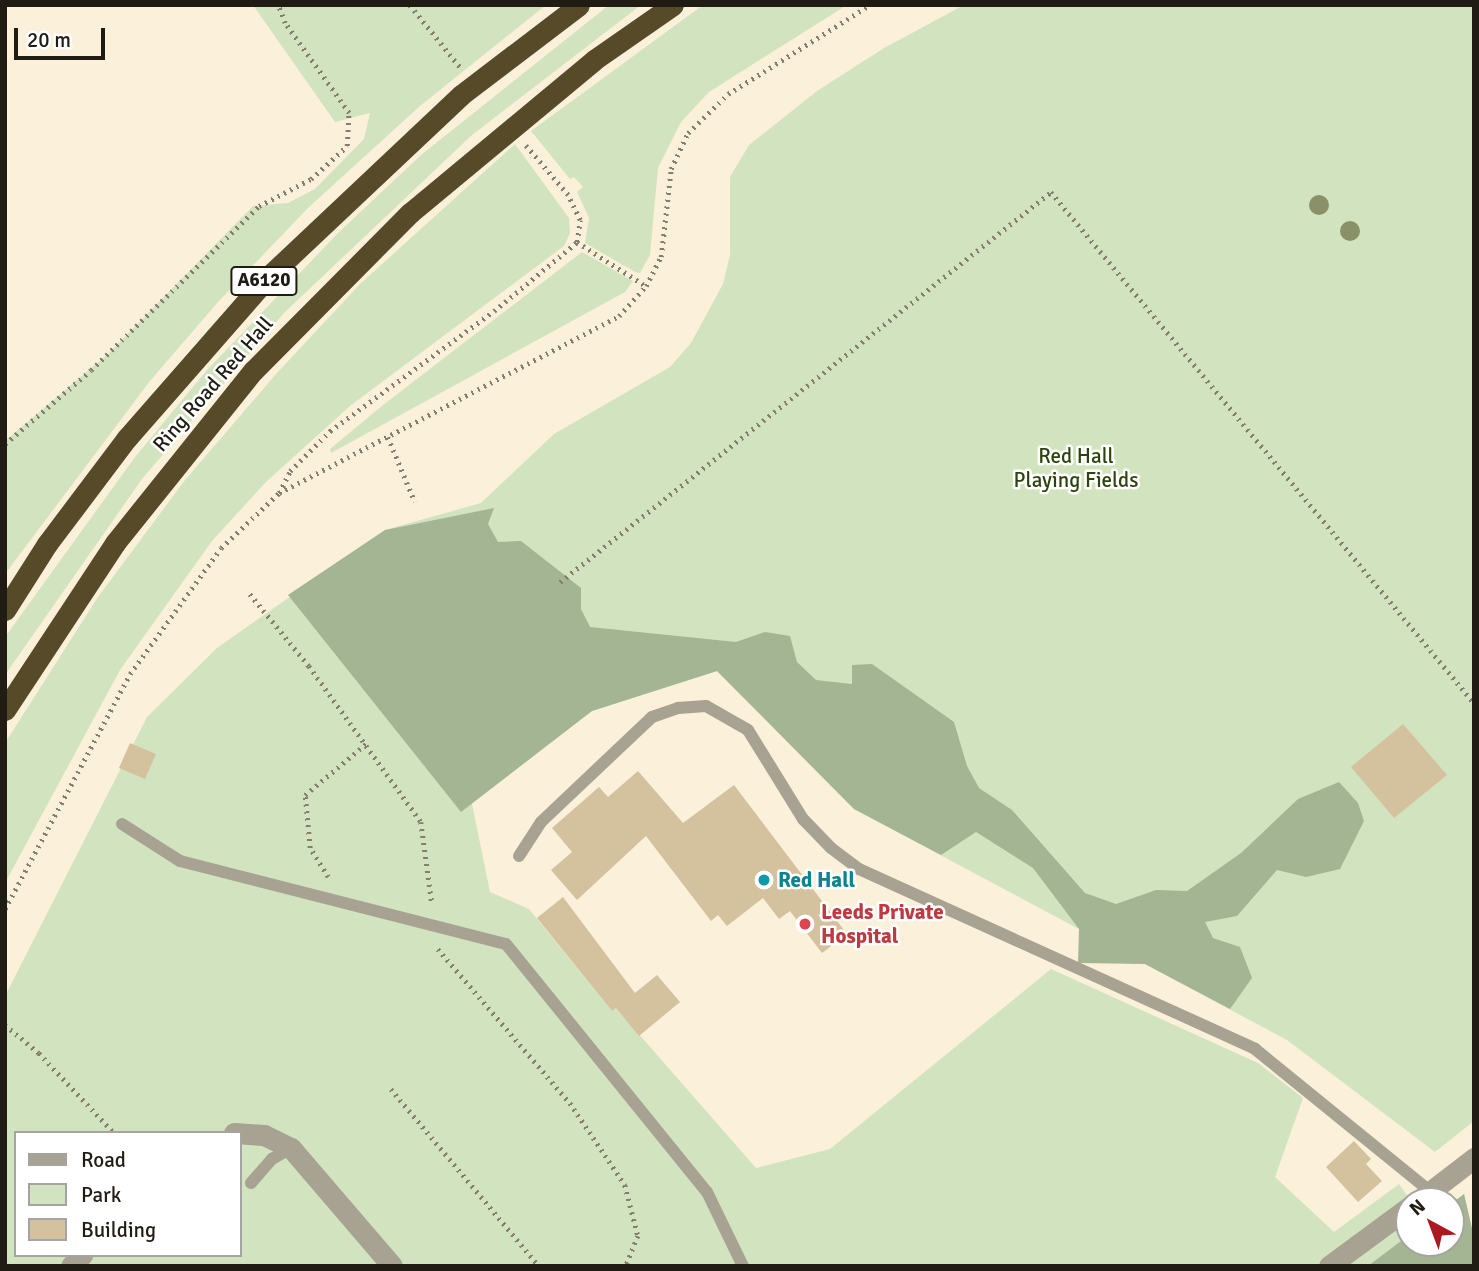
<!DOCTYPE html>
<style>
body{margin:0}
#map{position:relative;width:1479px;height:1271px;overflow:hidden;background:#fbf0d9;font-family:Signika,sans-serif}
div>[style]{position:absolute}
.green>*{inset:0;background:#d2e4bf}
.forest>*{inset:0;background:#a3b592}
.building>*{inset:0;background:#d3c29d}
.path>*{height:4.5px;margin-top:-2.25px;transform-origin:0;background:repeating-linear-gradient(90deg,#857e6f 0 2px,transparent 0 7px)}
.lane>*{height:12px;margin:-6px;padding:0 6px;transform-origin:6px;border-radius:6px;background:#a8a292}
.street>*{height:21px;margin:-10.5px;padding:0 10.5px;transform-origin:10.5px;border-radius:10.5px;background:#a8a292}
.highway>*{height:21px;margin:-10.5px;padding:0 10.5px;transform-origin:10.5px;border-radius:10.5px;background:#574a28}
.trees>*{width:20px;height:20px;margin:-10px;border-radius:50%;background:#8a9169}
.dots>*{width:19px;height:19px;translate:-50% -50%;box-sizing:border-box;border:4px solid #fff;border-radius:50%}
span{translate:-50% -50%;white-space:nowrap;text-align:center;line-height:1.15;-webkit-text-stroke:5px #fff;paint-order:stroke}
.shield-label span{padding:2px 5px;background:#fff;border:2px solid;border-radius:5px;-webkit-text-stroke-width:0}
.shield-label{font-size:19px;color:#201c14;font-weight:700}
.street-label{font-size:21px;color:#201c14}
.park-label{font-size:21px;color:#2d430d}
.culture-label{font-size:21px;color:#0d838f;font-weight:700}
.left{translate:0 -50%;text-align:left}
.health-label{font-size:21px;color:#be3a42;font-weight:700}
.frame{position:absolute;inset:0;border:7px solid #201c14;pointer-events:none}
.legend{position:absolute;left:14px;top:1131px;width:228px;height:126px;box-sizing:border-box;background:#fff;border:2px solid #a6a4a1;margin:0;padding:9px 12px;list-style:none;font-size:21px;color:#201c14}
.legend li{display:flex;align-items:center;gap:14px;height:35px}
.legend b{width:35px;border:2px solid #a6a4a1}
.north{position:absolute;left:1395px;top:1187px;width:70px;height:70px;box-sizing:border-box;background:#fff;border:2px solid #a6a4a1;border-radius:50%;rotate:319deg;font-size:19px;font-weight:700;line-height:28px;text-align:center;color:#201c14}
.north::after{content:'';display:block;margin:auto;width:24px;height:32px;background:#ac1822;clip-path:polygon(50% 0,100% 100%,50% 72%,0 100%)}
.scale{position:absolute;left:14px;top:28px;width:91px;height:32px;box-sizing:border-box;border:4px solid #201c14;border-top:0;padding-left:9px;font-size:21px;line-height:24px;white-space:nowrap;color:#201c14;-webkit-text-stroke:5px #fff;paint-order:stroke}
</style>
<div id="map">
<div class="green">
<i style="clip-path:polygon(253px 5px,546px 5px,420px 106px,308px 208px,218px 302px,150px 381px,5px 574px,5px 441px,109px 353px,253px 206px,288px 203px,315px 189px,364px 139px,370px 113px,335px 122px)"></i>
<i style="clip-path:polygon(609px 5px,641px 5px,472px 135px,284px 313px,142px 479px,5px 675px,5px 637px,135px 457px,207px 370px,338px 233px,421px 155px)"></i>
<i style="clip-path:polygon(703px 5px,847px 5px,709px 92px,681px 122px,658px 168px,650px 255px,640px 273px,635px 272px,585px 243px,589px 218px,577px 192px,583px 187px,574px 177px,570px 179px,531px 131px)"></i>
<i style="clip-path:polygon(evenodd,964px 5px,1474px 5px,1474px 1121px,1435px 1152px,1287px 1040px,854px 809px,717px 671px,592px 711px,470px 794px,490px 892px,529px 909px,612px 1011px,616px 1008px,756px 1168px,830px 1149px,1051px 969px,1258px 1063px,1303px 1098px,1275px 1177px,1334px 1232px,1399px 1184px,1411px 1201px,1409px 1243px,1451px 1243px,1451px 1204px,1464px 1194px,1474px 1237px,1474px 1266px,5px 1266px,5px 996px,147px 717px,217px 648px,385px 530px,481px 503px,554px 434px,670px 367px,691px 343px,723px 284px,730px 255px,730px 177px,749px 145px,817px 91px,884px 48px,964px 5px,16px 1133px,240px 1133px,240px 1255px,16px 1255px,16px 1133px)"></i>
<i style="clip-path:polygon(515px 144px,569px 218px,570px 233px,564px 246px,350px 406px,266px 482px,212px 541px,120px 670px,5px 883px,5px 743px,98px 597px,185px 480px,276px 374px,361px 283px)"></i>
<i style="clip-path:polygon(582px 252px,633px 281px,625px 292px,331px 453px,330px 449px,383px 405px)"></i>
</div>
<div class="forest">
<i style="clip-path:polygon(494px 508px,488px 524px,498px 542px,521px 541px,581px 588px,581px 609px,590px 627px,736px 642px,765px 632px,790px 636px,797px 662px,816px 680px,852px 684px,852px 665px,872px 664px,954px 722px,967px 766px,979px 788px,1012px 810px,1085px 893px,1116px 904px,1156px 890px,1187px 891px,1241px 853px,1298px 799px,1339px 782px,1358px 803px,1364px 821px,1340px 869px,1306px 877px,1277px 870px,1237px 916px,1205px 922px,1213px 938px,1240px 947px,1252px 978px,1230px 1009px,1145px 964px,1078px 963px,1079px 929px,1033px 868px,976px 832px,941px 855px,854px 809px,717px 671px,592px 711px,461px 812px,288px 595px,385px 530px)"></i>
<i style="clip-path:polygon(1464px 1194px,1474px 1237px,1474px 1266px,1368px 1266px,1409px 1235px,1409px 1243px,1451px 1243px,1451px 1204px)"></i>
</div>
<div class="building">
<i style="clip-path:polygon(1403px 724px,1447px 775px,1394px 818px,1351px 767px)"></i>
<i style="clip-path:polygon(130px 743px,156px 754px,145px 779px,119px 768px)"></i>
<i style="clip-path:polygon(638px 771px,683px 823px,734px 785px,847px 934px,822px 953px,790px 911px,779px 919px,763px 898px,727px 926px,718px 915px,711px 921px,646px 836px,577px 900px,551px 870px,572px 852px,552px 828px,599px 787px,608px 797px)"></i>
<i style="clip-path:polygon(563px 897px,635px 993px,657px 975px,680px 1002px,639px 1036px,616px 1008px,612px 1011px,537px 918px)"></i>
<i style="clip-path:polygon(1354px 1141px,1371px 1159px,1366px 1164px,1382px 1181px,1358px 1202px,1326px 1167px)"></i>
</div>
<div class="path">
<i style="left:410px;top:5px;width:80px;rotate:51.1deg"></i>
<i style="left:577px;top:242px;width:82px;rotate:32.5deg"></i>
<i style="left:388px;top:437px;width:70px;rotate:67.4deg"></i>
<i style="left:5px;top:444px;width:113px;rotate:-40.7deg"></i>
<i style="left:91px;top:370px;width:235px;rotate:-44.3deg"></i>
<i style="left:259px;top:206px;width:59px;rotate:-27.4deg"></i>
<i style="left:311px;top:179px;width:49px;rotate:-42.5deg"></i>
<i style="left:347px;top:146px;width:33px;rotate:-87deg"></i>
<i style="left:349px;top:113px;width:110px;rotate:-125.4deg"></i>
<i style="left:285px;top:23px;width:19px;rotate:-111deg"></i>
<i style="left:279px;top:493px;width:25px;rotate:-63deg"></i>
<i style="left:290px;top:471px;width:57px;rotate:-45deg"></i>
<i style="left:330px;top:431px;width:203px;rotate:-36.2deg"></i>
<i style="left:494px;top:311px;width:108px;rotate:-39.7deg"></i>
<i style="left:577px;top:242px;width:22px;rotate:-82deg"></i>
<i style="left:580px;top:220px;width:28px;rotate:-116deg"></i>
<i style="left:568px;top:195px;width:65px;rotate:-130.6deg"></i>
<i style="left:560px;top:582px;width:627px;rotate:-38.46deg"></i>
<i style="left:1051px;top:192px;width:663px;rotate:50.38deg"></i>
<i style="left:250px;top:594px;width:93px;rotate:50.7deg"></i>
<i style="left:309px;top:666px;width:192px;rotate:54.3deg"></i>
<i style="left:421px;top:822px;width:82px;rotate:82.3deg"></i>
<i style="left:328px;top:877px;width:34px;rotate:-122deg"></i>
<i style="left:310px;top:848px;width:53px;rotate:-95.4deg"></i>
<i style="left:305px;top:795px;width:81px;rotate:-40deg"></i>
<i style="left:5px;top:909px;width:266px;rotate:-62deg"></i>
<i style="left:130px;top:674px;width:155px;rotate:-54.2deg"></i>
<i style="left:221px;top:548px;width:80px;rotate:-43.5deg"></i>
<i style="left:279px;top:493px;width:383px;rotate:-27.5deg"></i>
<i style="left:619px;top:316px;width:40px;rotate:-48deg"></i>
<i style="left:646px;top:286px;width:33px;rotate:-63deg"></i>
<i style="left:661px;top:257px;width:89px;rotate:-83.5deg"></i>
<i style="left:671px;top:169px;width:40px;rotate:-65deg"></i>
<i style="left:688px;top:133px;width:56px;rotate:-44.3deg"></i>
<i style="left:728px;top:94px;width:168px;rotate:-32.1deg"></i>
<i style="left:438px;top:949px;width:203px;rotate:49.4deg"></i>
<i style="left:570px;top:1103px;width:99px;rotate:56.1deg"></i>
<i style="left:625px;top:1185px;width:53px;rotate:75.7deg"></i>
<i style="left:638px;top:1236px;width:32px;rotate:112deg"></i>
<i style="left:5px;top:1025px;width:44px;rotate:39.5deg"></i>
<i style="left:39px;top:1053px;width:110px;rotate:46.8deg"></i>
<i style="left:391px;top:1089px;width:231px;rotate:50.1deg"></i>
</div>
<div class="lane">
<i style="left:122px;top:824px;width:69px;rotate:32.5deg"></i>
<i style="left:180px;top:861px;width:336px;rotate:14.3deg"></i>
<i style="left:506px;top:944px;width:319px;rotate:51deg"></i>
<i style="left:707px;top:1192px;width:82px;rotate:64.1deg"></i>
<i style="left:519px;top:856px;width:40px;rotate:-57.1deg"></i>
<i style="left:541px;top:822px;width:153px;rotate:-43.4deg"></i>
<i style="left:652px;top:717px;width:28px;rotate:-19deg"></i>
<i style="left:678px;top:708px;width:28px;rotate:-4deg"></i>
<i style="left:706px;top:706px;width:48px;rotate:29.7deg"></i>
<i style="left:748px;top:730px;width:105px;rotate:58.3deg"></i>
<i style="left:803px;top:819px;width:40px;rotate:46deg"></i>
<i style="left:831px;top:848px;width:35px;rotate:37deg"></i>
<i style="left:859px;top:869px;width:435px;rotate:24.4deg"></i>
<i style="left:1255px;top:1049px;width:227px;rotate:39.1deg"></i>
<i style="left:251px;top:1183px;width:32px;rotate:-49deg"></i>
<i style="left:272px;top:1159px;width:22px;rotate:-30deg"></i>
</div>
<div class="street">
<i style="left:234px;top:1133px;width:30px;rotate:4deg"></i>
<i style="left:264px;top:1135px;width:30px;rotate:26deg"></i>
<i style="left:291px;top:1148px;width:155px;rotate:49.4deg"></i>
<i style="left:1418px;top:1201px;width:71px;rotate:-37.5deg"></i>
<i style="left:71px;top:1266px;width:16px;rotate:-45deg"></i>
<i style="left:1329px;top:1266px;width:99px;rotate:-36.4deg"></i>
</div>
<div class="highway">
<i style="left:5px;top:610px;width:78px;rotate:-57.5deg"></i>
<i style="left:47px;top:544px;width:133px;rotate:-53deg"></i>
<i style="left:127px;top:438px;width:214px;rotate:-48.8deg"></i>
<i style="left:268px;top:277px;width:265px;rotate:-43.3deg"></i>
<i style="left:461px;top:95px;width:148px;rotate:-37.3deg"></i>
<i style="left:5px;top:710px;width:200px;rotate:-56.6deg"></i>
<i style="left:115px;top:543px;width:221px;rotate:-51.3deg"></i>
<i style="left:253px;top:371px;width:223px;rotate:-45.2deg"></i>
<i style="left:410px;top:213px;width:239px;rotate:-39.7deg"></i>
<i style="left:594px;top:60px;width:96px;rotate:-34.8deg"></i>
</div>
<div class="trees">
<i style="left:1319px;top:205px"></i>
<i style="left:1350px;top:231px"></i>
</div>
<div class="dots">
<i style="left:764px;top:880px;background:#0f9aa8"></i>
<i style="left:805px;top:924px;background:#e0444e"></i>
</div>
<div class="shield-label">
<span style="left:264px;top:281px">A6120</span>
</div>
<div class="street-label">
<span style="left:213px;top:384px;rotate:-49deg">Ring Road Red Hall</span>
</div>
<div class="park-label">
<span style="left:1076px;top:468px">Red Hall<br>Playing Fields</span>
</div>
<div class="culture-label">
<span class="left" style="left:778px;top:880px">Red Hall</span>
</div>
<div class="health-label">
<span class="left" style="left:821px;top:924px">Leeds Private<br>Hospital</span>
</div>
<div class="frame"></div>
<ul class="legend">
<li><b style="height:9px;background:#a8a292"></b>Road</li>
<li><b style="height:19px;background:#d2e4bf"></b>Park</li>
<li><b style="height:19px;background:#d3c29d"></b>Building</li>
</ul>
<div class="north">N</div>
<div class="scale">20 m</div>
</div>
